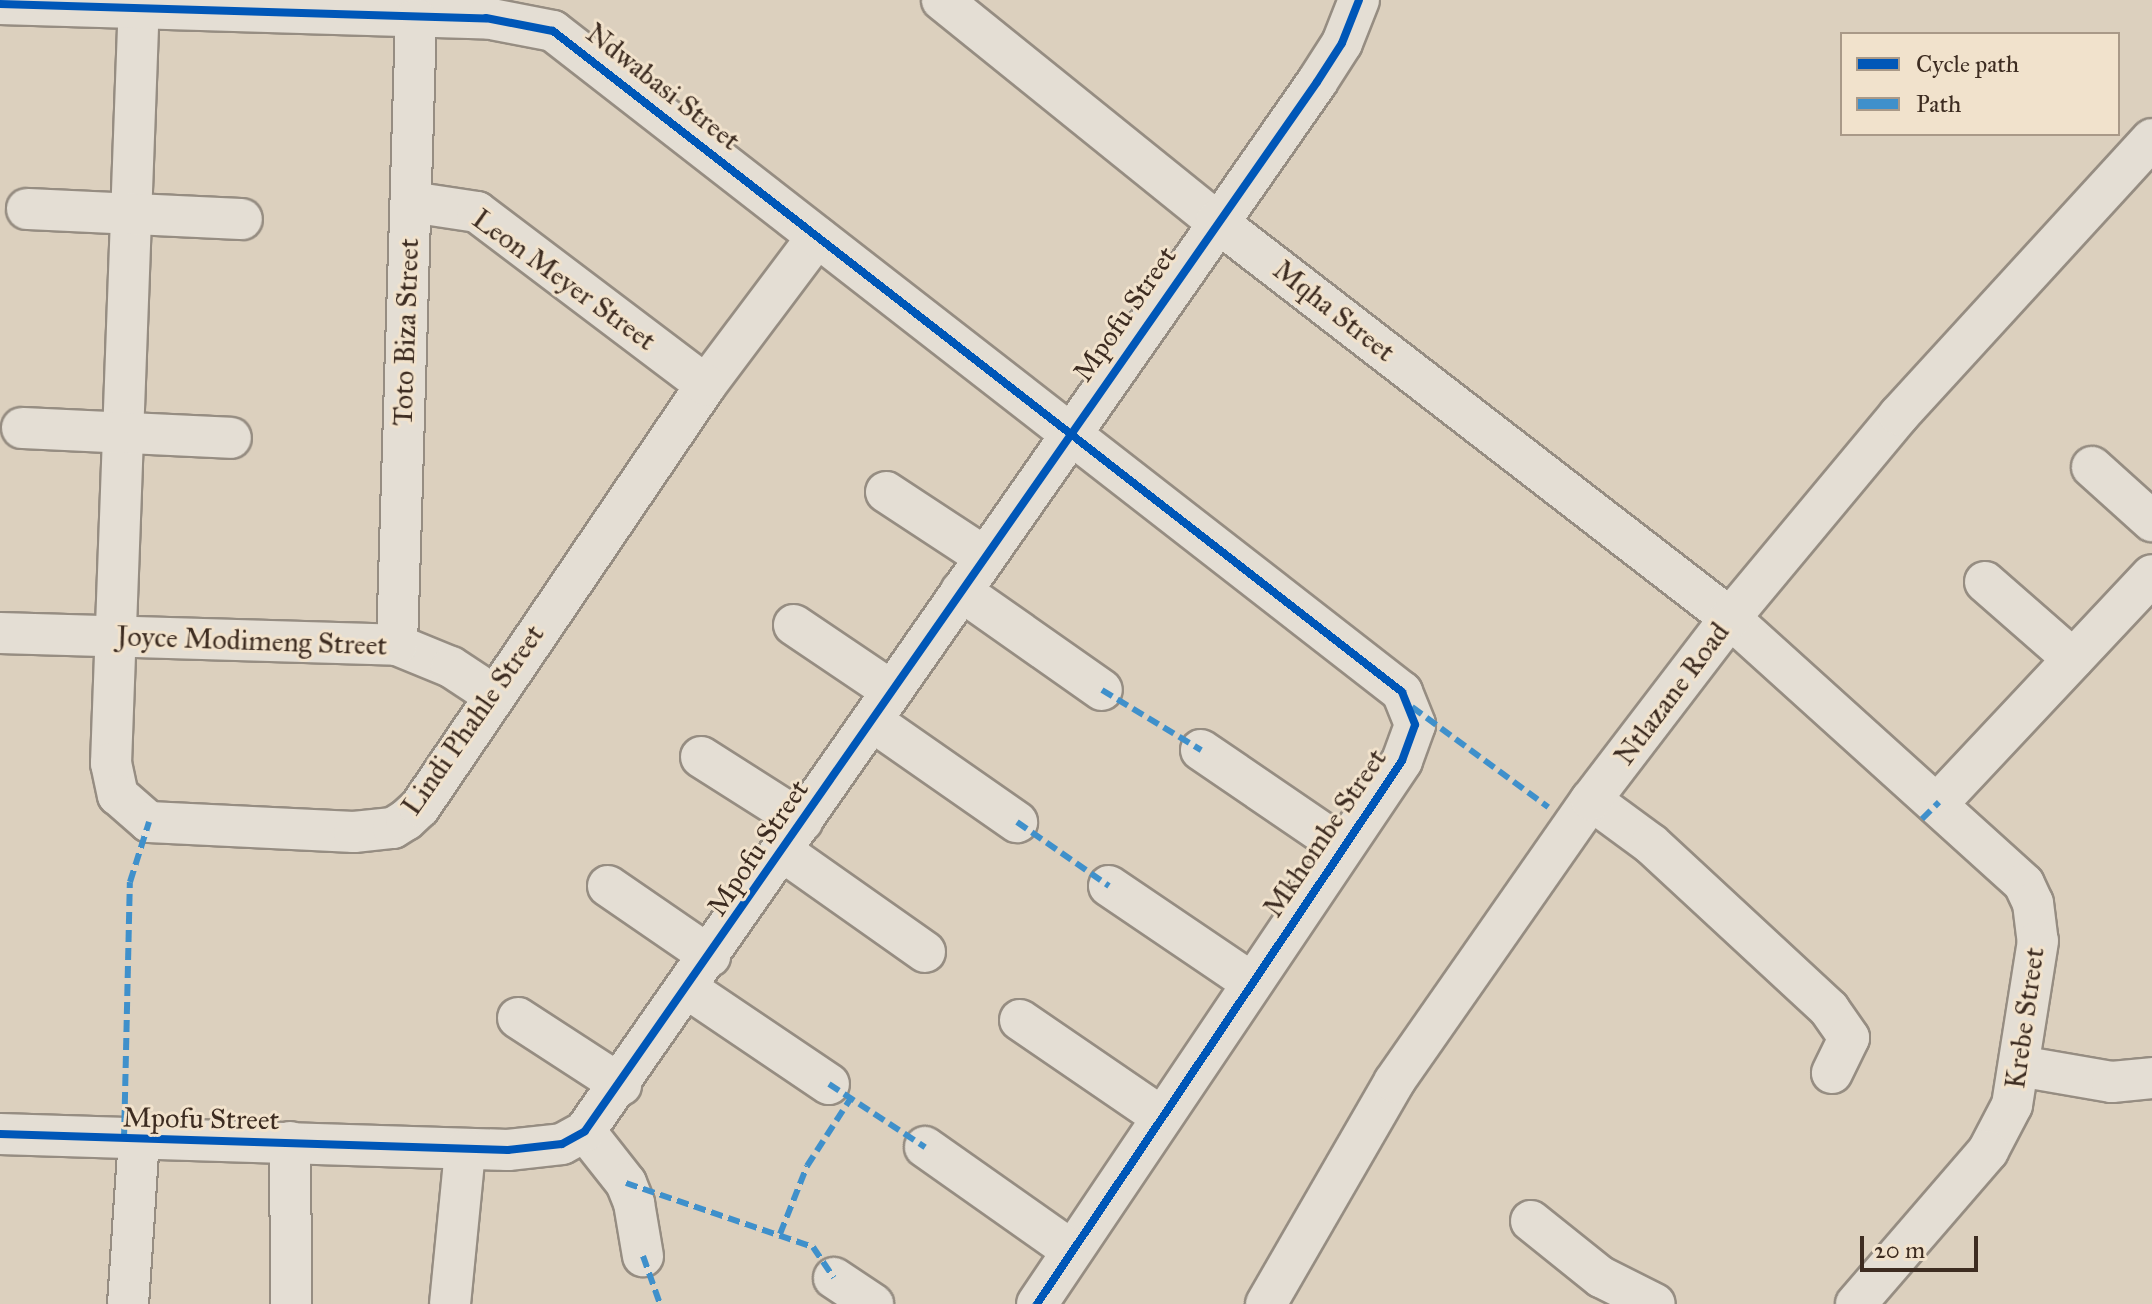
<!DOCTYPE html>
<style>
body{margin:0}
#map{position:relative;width:2152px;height:1304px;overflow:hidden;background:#dcd0be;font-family:"IM FELL Great Primer",serif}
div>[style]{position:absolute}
.roads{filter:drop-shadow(2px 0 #968d82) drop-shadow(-2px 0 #968d82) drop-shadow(0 2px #968d82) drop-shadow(0 -2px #968d82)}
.minor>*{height:40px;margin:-20px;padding:0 20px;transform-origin:20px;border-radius:20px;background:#e4ded4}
.quiet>*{height:6px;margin-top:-3px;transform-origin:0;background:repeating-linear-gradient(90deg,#3f90cb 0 12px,transparent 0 18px)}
.cycleway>*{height:8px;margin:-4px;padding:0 4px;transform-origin:4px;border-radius:4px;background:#0057b8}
span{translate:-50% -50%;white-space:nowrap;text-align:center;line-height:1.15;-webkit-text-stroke:6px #f1e2cc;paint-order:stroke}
.street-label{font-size:28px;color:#3d2c21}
.legend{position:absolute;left:1840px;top:32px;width:280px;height:104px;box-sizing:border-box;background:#f1e2cc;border:2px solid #a99988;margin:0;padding:10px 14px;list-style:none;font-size:24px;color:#3d2c21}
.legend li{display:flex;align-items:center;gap:16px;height:40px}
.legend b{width:40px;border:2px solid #a99988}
.scale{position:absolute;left:1860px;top:1236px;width:118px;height:36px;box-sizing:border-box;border:4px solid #3d2c21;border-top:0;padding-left:10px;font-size:24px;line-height:28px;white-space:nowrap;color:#3d2c21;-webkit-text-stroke:6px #f1e2cc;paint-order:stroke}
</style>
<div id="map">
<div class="roads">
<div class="minor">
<i style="left:139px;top:0;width:764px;rotate:92.1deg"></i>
<i style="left:111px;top:763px;width:33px;rotate:78deg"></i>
<i style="left:118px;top:795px;width:41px;rotate:41.1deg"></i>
<i style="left:149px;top:822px;width:205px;rotate:2.8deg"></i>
<i style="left:354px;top:832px;width:39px;rotate:-6deg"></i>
<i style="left:393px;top:828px;width:15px;rotate:-32deg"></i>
<i style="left:406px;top:820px;width:19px;rotate:-43deg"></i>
<i style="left:420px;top:807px;width:510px;rotate:-55.87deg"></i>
<i style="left:706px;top:385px;width:185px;rotate:-53.1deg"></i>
<i style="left:942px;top:0;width:352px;rotate:38.9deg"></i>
<i style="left:1216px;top:221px;width:649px;rotate:37.68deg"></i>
<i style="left:1730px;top:618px;width:396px;rotate:42.1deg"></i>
<i style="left:2024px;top:884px;width:21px;rotate:65deg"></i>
<i style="left:2033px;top:903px;width:38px;rotate:83deg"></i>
<i style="left:2038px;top:941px;width:166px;rotate:99deg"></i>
<i style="left:2012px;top:1105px;width:52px;rotate:117.6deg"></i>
<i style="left:1988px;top:1151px;width:202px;rotate:130.8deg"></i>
<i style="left:0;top:4px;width:486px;rotate:1.7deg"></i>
<i style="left:486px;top:18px;width:68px;rotate:11deg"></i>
<i style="left:553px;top:31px;width:1076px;rotate:37.9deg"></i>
<i style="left:1402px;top:692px;width:35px;rotate:68deg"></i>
<i style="left:1415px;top:725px;width:38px;rotate:110deg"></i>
<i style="left:1402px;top:761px;width:654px;rotate:123.91deg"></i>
<i style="left:411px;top:202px;width:67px;rotate:8.6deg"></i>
<i style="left:477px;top:212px;width:287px;rotate:37.1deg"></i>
<i style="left:27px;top:209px;width:215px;rotate:2.7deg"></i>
<i style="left:22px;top:428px;width:209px;rotate:2.7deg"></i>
<i style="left:2092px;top:467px;width:81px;rotate:42deg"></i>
<i style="left:886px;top:492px;width:118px;rotate:33.3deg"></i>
<i style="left:1985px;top:582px;width:117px;rotate:41.2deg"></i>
<i style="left:961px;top:591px;width:172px;rotate:35.1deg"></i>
<i style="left:794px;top:625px;width:118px;rotate:34deg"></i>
<i style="left:0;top:633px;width:397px;rotate:1.7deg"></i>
<i style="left:397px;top:645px;width:58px;rotate:22.2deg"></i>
<i style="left:451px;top:667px;width:49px;rotate:33.4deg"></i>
<i style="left:397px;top:645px;width:626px;rotate:-88.26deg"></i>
<i style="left:872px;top:721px;width:177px;rotate:34.9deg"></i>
<i style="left:1201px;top:750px;width:172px;rotate:34.3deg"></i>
<i style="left:701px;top:757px;width:120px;rotate:32.4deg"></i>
<i style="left:1591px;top:800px;width:74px;rotate:36.3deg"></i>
<i style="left:1651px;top:844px;width:243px;rotate:42.8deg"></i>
<i style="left:1829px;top:1009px;width:35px;rotate:55deg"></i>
<i style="left:1849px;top:1038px;width:39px;rotate:116deg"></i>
<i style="left:1939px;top:802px;width:311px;rotate:-46.8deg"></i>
<i style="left:782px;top:851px;width:175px;rotate:35.2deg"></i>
<i style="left:608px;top:886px;width:124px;rotate:34.5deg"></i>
<i style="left:1109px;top:886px;width:171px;rotate:34.1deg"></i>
<i style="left:688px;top:989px;width:170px;rotate:34deg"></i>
<i style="left:518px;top:1018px;width:123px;rotate:33deg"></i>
<i style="left:1020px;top:1020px;width:170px;rotate:34.4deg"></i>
<i style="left:2019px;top:1066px;width:94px;rotate:9.8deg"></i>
<i style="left:2112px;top:1082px;width:40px;rotate:-5.7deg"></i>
<i style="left:585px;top:1131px;width:66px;rotate:51.7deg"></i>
<i style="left:626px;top:1183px;width:22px;rotate:68deg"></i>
<i style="left:634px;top:1203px;width:54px;rotate:80.4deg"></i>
<i style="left:0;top:1134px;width:508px;rotate:1.8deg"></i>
<i style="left:508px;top:1150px;width:54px;rotate:-6.3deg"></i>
<i style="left:562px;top:1144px;width:26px;rotate:-29deg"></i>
<i style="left:585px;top:1131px;width:1279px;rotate:-55.09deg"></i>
<i style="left:1317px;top:82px;width:46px;rotate:-57.3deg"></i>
<i style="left:1342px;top:43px;width:46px;rotate:-68.4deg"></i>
<i style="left:290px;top:1142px;width:162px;rotate:89.6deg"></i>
<i style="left:925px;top:1147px;width:179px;rotate:35.2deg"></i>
<i style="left:1531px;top:1221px;width:90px;rotate:38.7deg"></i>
<i style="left:1601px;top:1277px;width:60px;rotate:26.6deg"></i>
<i style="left:834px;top:1278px;width:47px;rotate:33.7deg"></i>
<i style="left:128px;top:1304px;width:164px;rotate:-86.2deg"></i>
<i style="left:450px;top:1304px;width:155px;rotate:-84.4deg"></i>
<i style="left:1266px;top:1304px;width:256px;rotate:-60deg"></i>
<i style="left:1394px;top:1082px;width:344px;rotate:-55.1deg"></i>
<i style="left:1591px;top:800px;width:229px;rotate:-52.6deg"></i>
<i style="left:1730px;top:618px;width:264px;rotate:-50.2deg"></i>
<i style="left:1899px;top:415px;width:374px;rotate:-47.5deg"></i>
</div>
</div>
<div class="quiet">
<i style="left:1102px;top:690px;width:116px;rotate:31.2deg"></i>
<i style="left:1412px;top:707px;width:169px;rotate:36.3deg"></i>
<i style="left:1922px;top:819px;width:24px;rotate:-45deg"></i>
<i style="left:1017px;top:822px;width:112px;rotate:34.8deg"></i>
<i style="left:829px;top:1084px;width:115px;rotate:33.3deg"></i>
<i style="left:124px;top:1140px;width:258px;rotate:-88.7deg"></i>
<i style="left:130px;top:882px;width:63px;rotate:-72.4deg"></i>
<i style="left:626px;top:1183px;width:198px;rotate:18.9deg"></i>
<i style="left:813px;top:1247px;width:37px;rotate:56deg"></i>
<i style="left:780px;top:1234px;width:73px;rotate:-68.3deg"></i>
<i style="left:807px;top:1166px;width:81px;rotate:-57.1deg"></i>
<i style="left:643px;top:1256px;width:51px;rotate:70.5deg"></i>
</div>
<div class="cycleway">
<i style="left:0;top:4px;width:486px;rotate:1.7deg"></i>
<i style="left:486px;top:18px;width:68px;rotate:11deg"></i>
<i style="left:553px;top:31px;width:1076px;rotate:37.9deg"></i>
<i style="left:1402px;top:692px;width:35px;rotate:68deg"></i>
<i style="left:1415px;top:725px;width:38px;rotate:110deg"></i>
<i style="left:1402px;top:761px;width:654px;rotate:123.91deg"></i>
<i style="left:0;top:1134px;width:508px;rotate:1.8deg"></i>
<i style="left:508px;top:1150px;width:54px;rotate:-6.3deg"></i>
<i style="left:562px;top:1144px;width:26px;rotate:-29deg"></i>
<i style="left:585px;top:1131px;width:1279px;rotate:-55.09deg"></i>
<i style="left:1317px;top:82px;width:46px;rotate:-57.3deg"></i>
<i style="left:1342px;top:43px;width:46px;rotate:-68.4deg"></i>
</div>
<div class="street-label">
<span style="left:663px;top:87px;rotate:38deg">Ndwabasi Street</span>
<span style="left:564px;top:280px;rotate:36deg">Leon Meyer Street</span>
<span style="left:1334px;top:311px;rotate:38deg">Mqha Street</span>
<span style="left:1125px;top:314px;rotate:-55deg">Mpofu Street</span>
<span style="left:406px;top:332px;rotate:-88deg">Toto Biza Street</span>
<span style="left:252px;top:641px;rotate:2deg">Joyce Modimeng Street</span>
<span style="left:1672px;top:694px;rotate:-53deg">Ntlazane Road</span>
<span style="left:473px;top:720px;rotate:-55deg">Lindi Phahle Street</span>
<span style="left:1325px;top:833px;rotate:-56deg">Mkhombe Street</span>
<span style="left:758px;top:848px;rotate:-56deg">Mpofu Street</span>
<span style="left:2025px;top:1018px;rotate:-82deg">Krebe Street</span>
<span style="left:201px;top:1119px;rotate:1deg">Mpofu Street</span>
</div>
<ul class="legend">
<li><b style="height:10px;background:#0057b8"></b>Cycle path</li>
<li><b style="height:10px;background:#3f90cb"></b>Path</li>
</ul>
<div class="scale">20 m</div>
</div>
